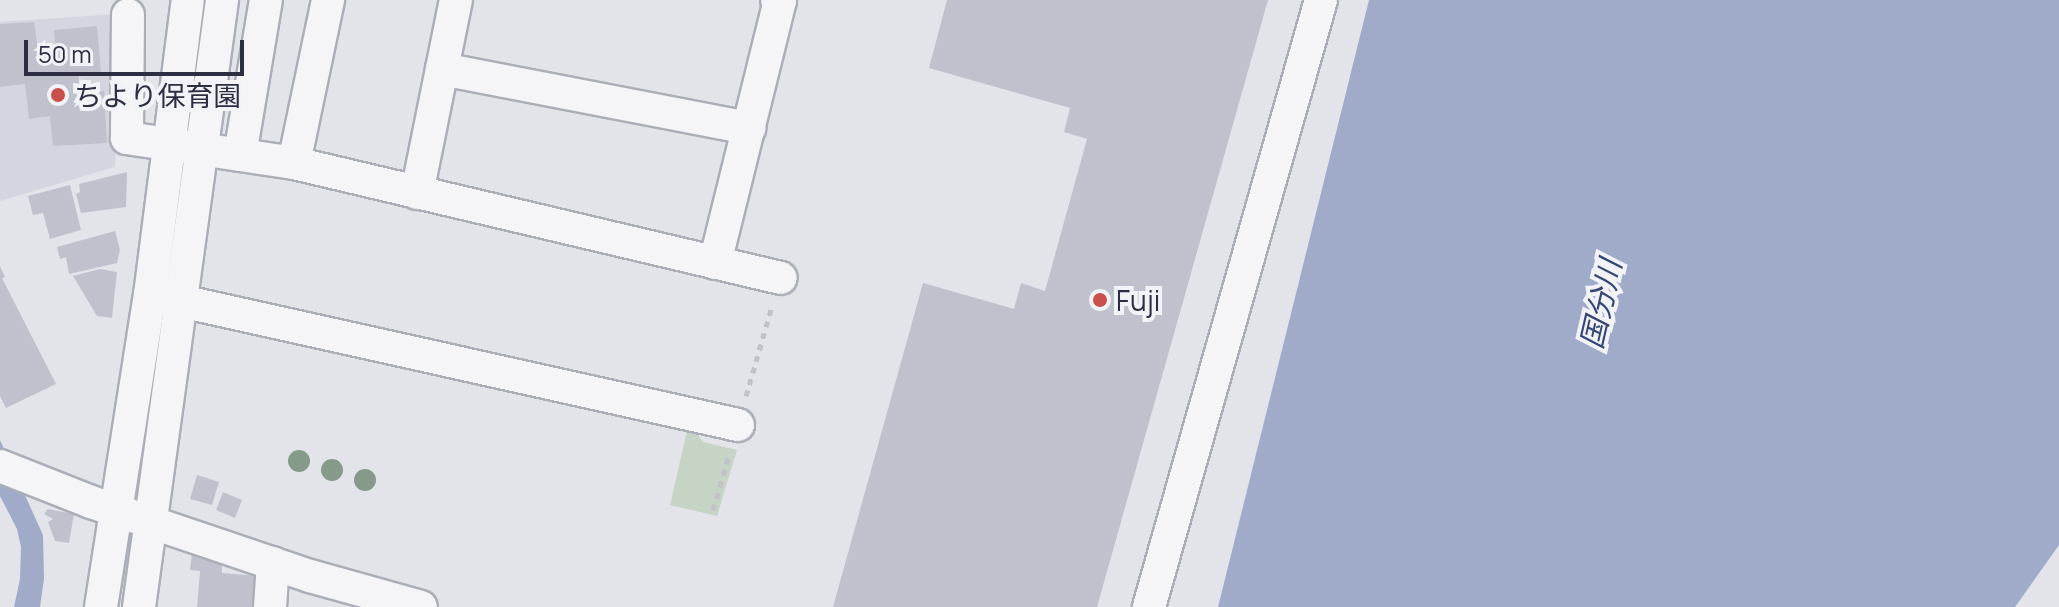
<!DOCTYPE html>
<meta charset="utf-8">
<style>
body{margin:0}
#map{position:relative;width:2059px;height:607px;overflow:hidden;background:#e2e4ea;font-family:Manrope,"Noto Sans JP",sans-serif}
div>[style]{position:absolute}
.built>*{inset:0;background:#d4d6df}
.green>*{inset:0;background:#c5d4c4}
.water>*{inset:0;background:#9fabc9}
.building>*{inset:0;background:#bfc2cd}
.path>*{height:5px;margin-top:-2.5px;transform-origin:0;background:repeating-linear-gradient(90deg,#c0c2c8 0 6px,transparent 0 12px)}
.roads{filter:drop-shadow(2px 0 #abaeb7) drop-shadow(-2px 0 #abaeb7) drop-shadow(0 2px #abaeb7) drop-shadow(0 -2px #abaeb7)}
.minor>*{height:32px;margin:-16px;padding:0 16px;transform-origin:16px;border-radius:16px;background:#f5f5f8}
.trees>*{width:22px;height:22px;margin:-11px;border-radius:50%;background:#859a88}
.dots>*{width:22px;height:22px;translate:-50% -50%;box-sizing:border-box;border:4px solid #f2f3f7;border-radius:50%}
span{translate:-50% -50%;white-space:nowrap;text-align:center;line-height:1.15;-webkit-text-stroke:8px #f2f3f7;paint-order:stroke}
.poi-label{font-size:28px;color:#2b2f41}
.left{translate:0 -50%;text-align:left}
.water-label{font-size:30px;color:#364674;font-style:italic}
.scale{position:absolute;left:24px;top:40px;width:220px;height:36px;box-sizing:border-box;border:4px solid #2b2f41;border-top:0;padding-left:10px;font-size:24px;line-height:28px;white-space:nowrap;color:#2b2f41;-webkit-text-stroke:6px #f2f3f7;paint-order:stroke}
</style>
<div id="map">
<div class="built">
<i style="clip-path:polygon(117px 14px,115px 167px,0 201px,0 22px)"></i>
</div>
<div class="green">
<i style="clip-path:polygon(687px 431px,697px 433px,703px 442px,737px 450px,717px 516px,670px 505px)"></i>
</div>
<div class="water">
<i style="clip-path:polygon(1369px 0,2059px 0,2059px 545px,2015px 607px,1218px 607px)"></i>
<i style="clip-path:polygon(0 440px,43px 535px,44px 579px,40px 607px,14px 607px,20px 579px,21px 547px,17px 529px,0 496px)"></i>
</div>
<div class="building">
<i style="clip-path:polygon(947px 0,1268px 0,1097px 607px,833px 607px,923px 283px,1014px 309px,1021px 283px,1045px 291px,1087px 139px,1064px 132px,1070px 108px,929px 68px)"></i>
<i style="clip-path:polygon(34px 22px,39px 57px,56px 56px,54px 30px,97px 26px,101px 72px,78px 73px,80px 92px,104px 91px,107px 143px,53px 146px,50px 116px,29px 119px,25px 84px,0 87px,0 24px)"></i>
<i style="clip-path:polygon(127px 172px,126px 207px,81px 213px,76px 194px,80px 192px,79px 184px)"></i>
<i style="clip-path:polygon(70px 185px,81px 230px,50px 239px,43px 213px,33px 215px,28px 196px)"></i>
<i style="clip-path:polygon(115px 231px,120px 250px,117px 263px,69px 274px,66px 257px,60px 259px,57px 247px)"></i>
<i style="clip-path:polygon(0 266px,5px 277px,2px 278px,56px 384px,6px 408px,0 396px)"></i>
<i style="clip-path:polygon(100px 269px,117px 272px,112px 318px,97px 316px,73px 276px)"></i>
<i style="clip-path:polygon(197px 475px,219px 482px,212px 505px,190px 499px)"></i>
<i style="clip-path:polygon(223px 492px,242px 500px,235px 518px,216px 510px)"></i>
<i style="clip-path:polygon(48px 509px,74px 514px,69px 543px,55px 541px,48px 522px,53px 519px,44px 514px)"></i>
<i style="clip-path:polygon(192px 553px,222px 562px,222px 573px,260px 576px,258px 607px,197px 607px,200px 571px,190px 570px)"></i>
</div>
<div class="path">
<i style="left:746px;top:396px;width:94px;rotate:-73.9deg"></i>
<i style="left:713px;top:510px;width:60px;rotate:-73.7deg"></i>
</div>
<div class="roads">
<div class="minor">
<i style="left:128px;top:15px;width:123px;rotate:90.5deg"></i>
<i style="left:127px;top:138px;width:169px;rotate:8.5deg"></i>
<i style="left:294px;top:163px;width:500px;rotate:13.29deg"></i>
<i style="left:442px;top:69px;width:313px;rotate:10.9deg"></i>
<i style="left:240px;top:155px;width:157px;rotate:-80.5deg"></i>
<i style="left:294px;top:163px;width:167px;rotate:-78.2deg"></i>
<i style="left:417px;top:193px;width:197px;rotate:-78.6deg"></i>
<i style="left:715px;top:263px;width:270px;rotate:-76.1deg"></i>
<i style="left:780px;top:1px;width:3px;rotate:-162deg"></i>
<i style="left:163px;top:297px;width:589px;rotate:12.55deg"></i>
<i style="left:0;top:466px;width:98px;rotate:21.6deg"></i>
<i style="left:91px;top:502px;width:231px;rotate:18.7deg"></i>
<i style="left:310px;top:576px;width:115px;rotate:15.6deg"></i>
<i style="left:101px;top:607px;width:316px;rotate:-81.1deg"></i>
<i style="left:150px;top:295px;width:297px;rotate:-82.7deg"></i>
<i style="left:139px;top:607px;width:613px;rotate:-82.21deg"></i>
<i style="left:270px;top:607px;width:44px;rotate:-86.1deg"></i>
<i style="left:1149px;top:607px;width:631px;rotate:-74.18deg"></i>
</div>
</div>
<div class="trees">
<i style="left:299px;top:461px"></i>
<i style="left:332px;top:470px"></i>
<i style="left:365px;top:480px"></i>
</div>
<div class="dots">
<i style="left:58px;top:95px;background:#ca504c"></i>
<i style="left:1100px;top:300px;background:#ca504c"></i>
</div>
<div class="poi-label">
<span class="left" style="left:74px;top:95px">ちより保育園</span>
<span class="left" style="left:1116px;top:300px">Fuji</span>
</div>
<div class="water-label">
<span style="left:1601px;top:304px;rotate:-77deg">国分川</span>
</div>
<div class="scale">50 m</div>
</div>
